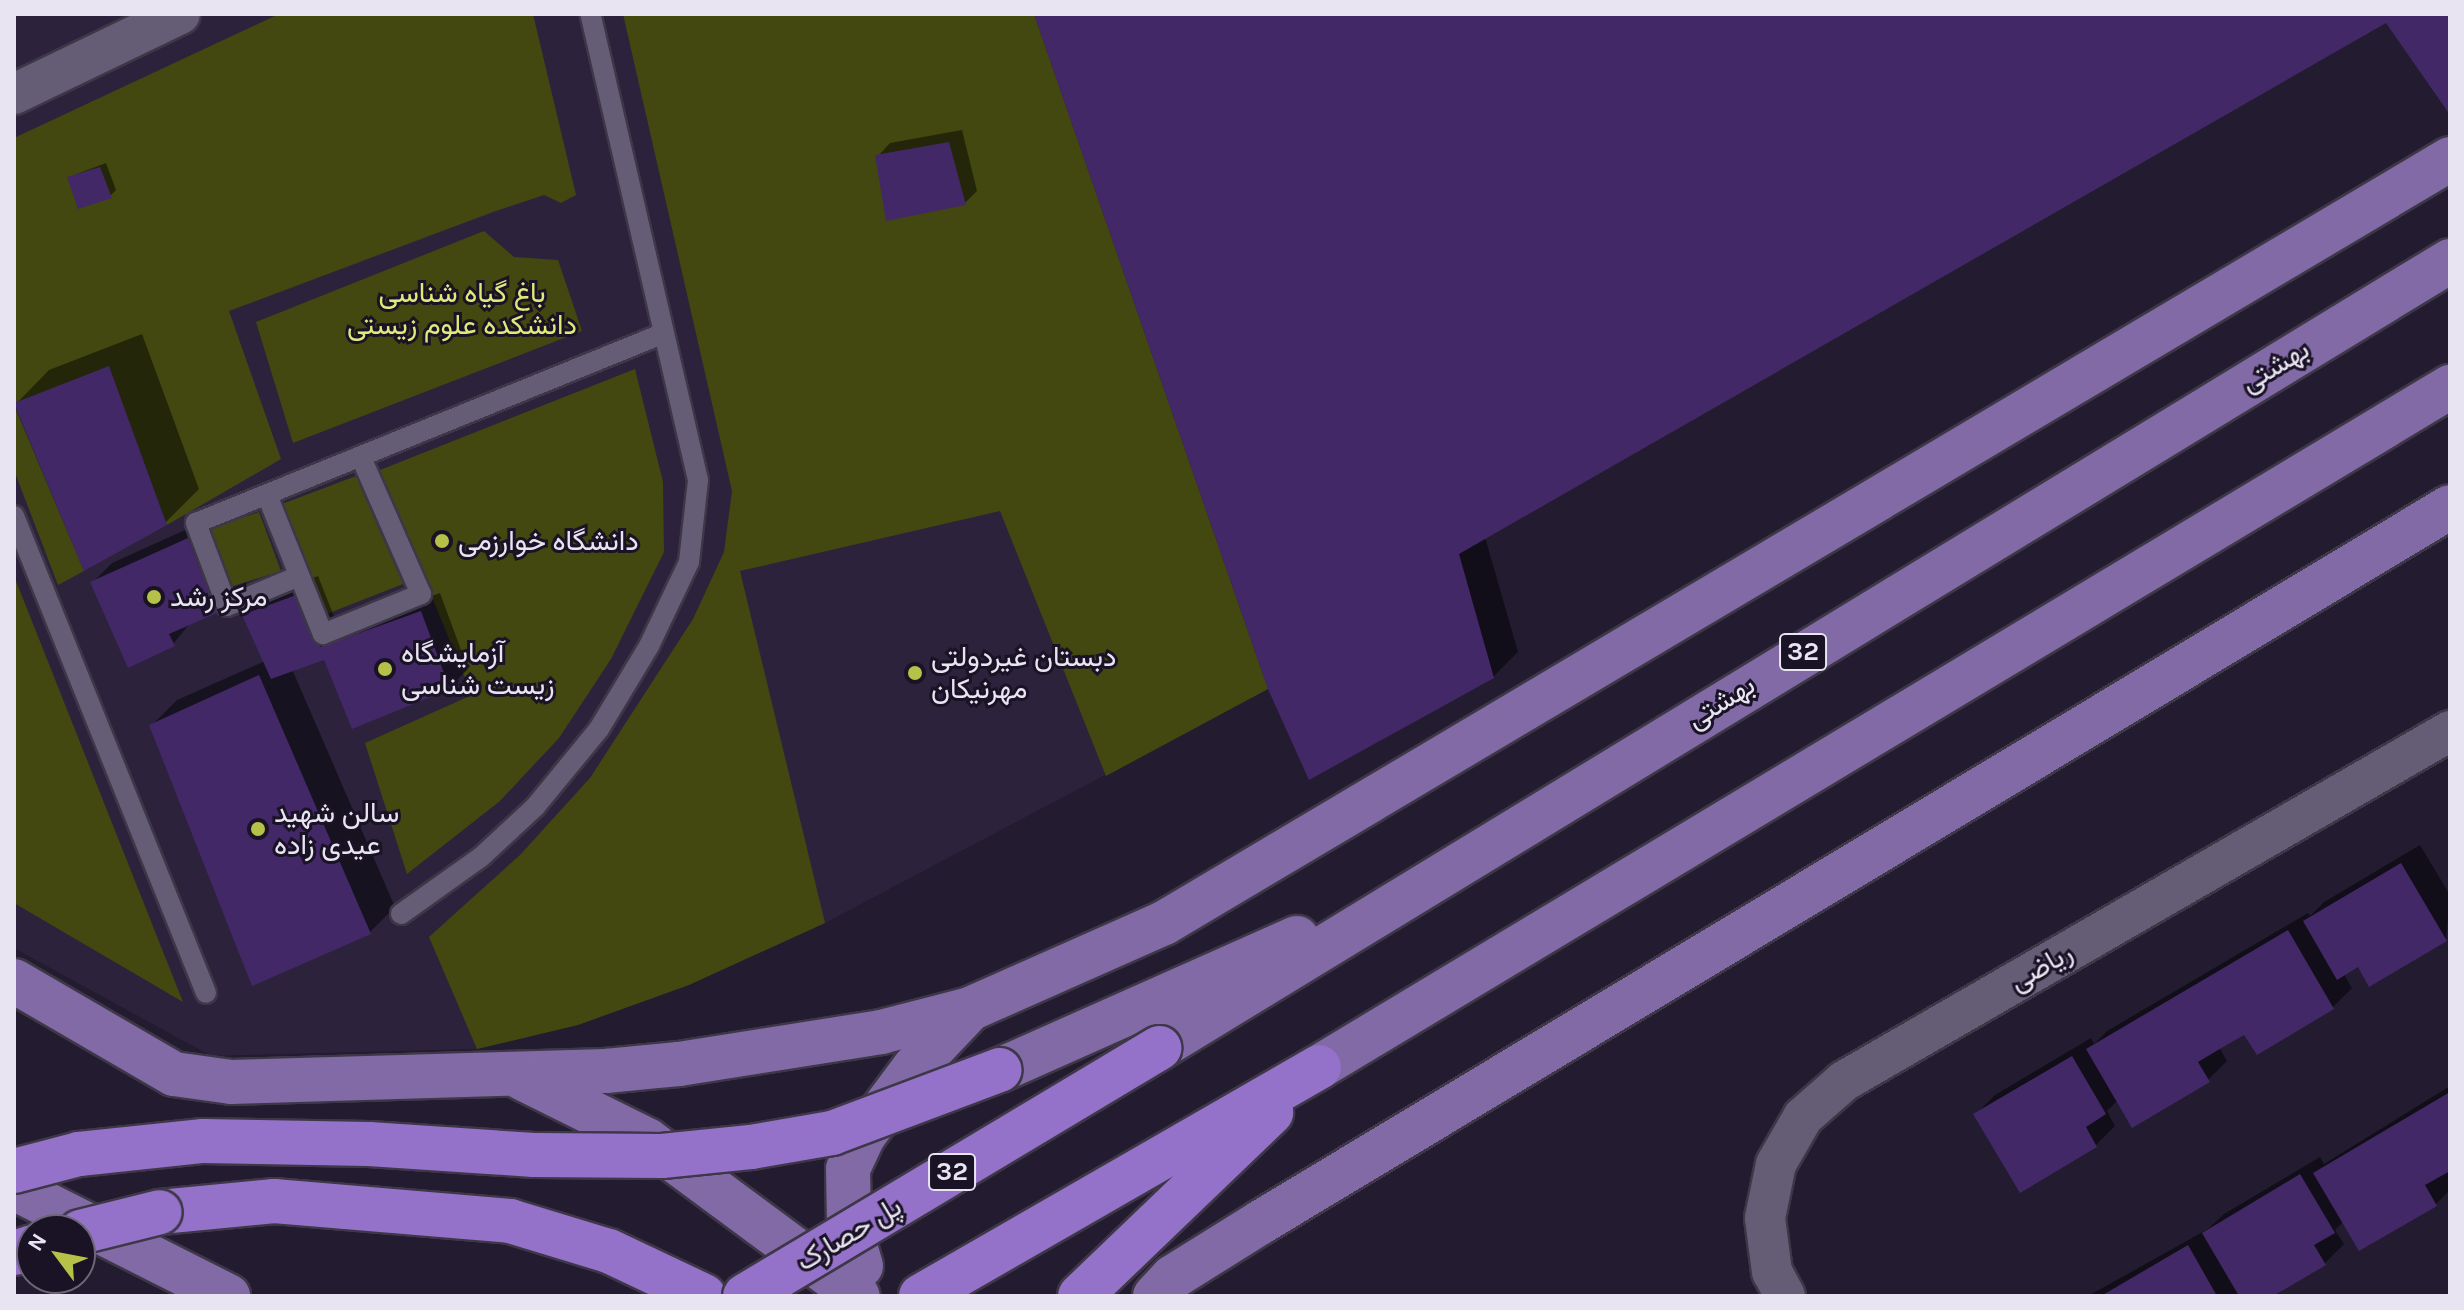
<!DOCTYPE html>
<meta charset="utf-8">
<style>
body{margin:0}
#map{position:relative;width:2464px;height:1310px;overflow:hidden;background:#231b2f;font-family:Karla,Vazirmatn,sans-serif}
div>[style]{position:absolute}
.built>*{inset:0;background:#2c223c}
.green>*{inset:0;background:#434810}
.shadow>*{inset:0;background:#0007}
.building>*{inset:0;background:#432867}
.roads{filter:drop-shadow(2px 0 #3d3747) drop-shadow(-2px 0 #3d3747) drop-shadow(0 2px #3d3747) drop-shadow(0 -2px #3d3747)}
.lane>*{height:20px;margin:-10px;padding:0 10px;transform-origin:10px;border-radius:10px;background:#655d75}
.street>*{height:40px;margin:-20px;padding:0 20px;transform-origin:20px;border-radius:20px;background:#655d75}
.primary>*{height:44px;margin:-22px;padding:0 22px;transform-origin:22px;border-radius:22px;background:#826aa7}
.highway>*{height:44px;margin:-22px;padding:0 22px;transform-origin:22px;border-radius:22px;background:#9572c9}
.bridges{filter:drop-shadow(2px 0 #3d3747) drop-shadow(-2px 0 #3d3747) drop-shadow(0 2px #3d3747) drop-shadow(0 -2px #3d3747)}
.highway-bridge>*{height:44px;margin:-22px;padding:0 22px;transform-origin:22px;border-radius:22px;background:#9572c9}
.dots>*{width:22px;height:22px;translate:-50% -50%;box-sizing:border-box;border:4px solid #1a1225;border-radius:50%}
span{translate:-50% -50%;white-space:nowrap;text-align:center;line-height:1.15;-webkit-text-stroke:6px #1a1225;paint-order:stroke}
.shield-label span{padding:2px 6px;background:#1a1225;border:2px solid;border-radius:6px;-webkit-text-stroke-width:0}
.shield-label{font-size:26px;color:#e8e4f2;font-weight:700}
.park-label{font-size:28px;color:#deea7a}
.street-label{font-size:28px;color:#e8e4f2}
.poi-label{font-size:28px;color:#e8e4f2}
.left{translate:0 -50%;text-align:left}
.frame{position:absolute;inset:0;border:16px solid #e8e4f2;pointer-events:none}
.north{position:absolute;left:16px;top:1214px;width:80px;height:80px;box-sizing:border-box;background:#1a1225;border:2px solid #6c6677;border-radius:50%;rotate:302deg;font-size:22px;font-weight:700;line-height:32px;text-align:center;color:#e8e4f2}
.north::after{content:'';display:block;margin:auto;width:28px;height:36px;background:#b6c149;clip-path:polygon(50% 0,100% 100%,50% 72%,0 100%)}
</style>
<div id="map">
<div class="built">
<i style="clip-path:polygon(14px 14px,1034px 14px,1268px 689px,825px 923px,689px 985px,578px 1025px,477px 1049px,211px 1056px,14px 948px)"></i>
</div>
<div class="green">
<i style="clip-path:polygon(279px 14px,533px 14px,576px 195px,561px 203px,544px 195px,493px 212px,229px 311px,281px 459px,167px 525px,109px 367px,14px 403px,14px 138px)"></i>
<i style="clip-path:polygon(623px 14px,1034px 14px,1268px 689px,1106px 776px,1000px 511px,740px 571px,825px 923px,689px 985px,578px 1025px,477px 1049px,429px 937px,520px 855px,590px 778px,693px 619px,724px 552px,732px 491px)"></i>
<i style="clip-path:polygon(484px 231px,514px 257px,558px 260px,582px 331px,293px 443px,256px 322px)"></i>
<i style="clip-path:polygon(635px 369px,663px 482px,664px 552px,611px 659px,559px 738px,500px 801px,407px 874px,365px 743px,472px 695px,380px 470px)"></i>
<i style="clip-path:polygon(14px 405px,84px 571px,58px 585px,14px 470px)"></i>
<i style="clip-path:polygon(356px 476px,403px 584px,324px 615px,282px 504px)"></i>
<i style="clip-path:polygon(259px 512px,281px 571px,230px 587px,207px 530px)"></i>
<i style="clip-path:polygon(14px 576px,183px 1002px,14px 903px)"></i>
</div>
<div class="shadow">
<i style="clip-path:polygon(1036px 14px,2450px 14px,2450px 113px,2387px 20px,1485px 537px,1518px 652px,1493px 677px)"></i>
<i style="clip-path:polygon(962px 130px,977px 191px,965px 203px,878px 156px,890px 143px)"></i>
<i style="clip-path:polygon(106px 163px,116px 190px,110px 196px,69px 177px)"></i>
<i style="clip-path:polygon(142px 334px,199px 489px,165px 523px,16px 404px,49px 370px)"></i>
<i style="clip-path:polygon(207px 520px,235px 592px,216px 612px,191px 622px,173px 644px,93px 582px,112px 563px)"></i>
<i style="clip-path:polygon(318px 576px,339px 629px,440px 593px,468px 669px,449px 688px,325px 657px,292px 669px,395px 907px,370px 932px,152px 725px,177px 700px,265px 661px,245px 615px,264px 596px)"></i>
<i style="clip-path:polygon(2420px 845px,2450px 895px,2446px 940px,2358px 964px,2343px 973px,2352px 988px,2333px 1007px,2257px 1052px,2245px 1032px,2219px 1047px,2227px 1061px,2208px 1080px,2118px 1100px,2107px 1111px,2115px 1126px,2096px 1145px,2020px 1190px,1976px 1114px,1995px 1095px,2091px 1038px,2094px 1044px,2107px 1031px,2308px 913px,2310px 916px,2324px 902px)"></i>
<i style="clip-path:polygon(2450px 1086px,2450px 1190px,2436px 1204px,2344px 1221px,2335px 1230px,2344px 1244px,2325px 1263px,2270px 1296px,2088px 1296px,2208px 1229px,2224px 1214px,2320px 1157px,2324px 1164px)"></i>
</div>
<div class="building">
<i style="clip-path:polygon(1034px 14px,2450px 14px,2450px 115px,2386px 23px,1459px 554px,1494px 678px,1309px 780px,1268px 689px)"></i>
<i style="clip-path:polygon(949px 142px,966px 205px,886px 221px,875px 155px)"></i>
<i style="clip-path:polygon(100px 167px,112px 198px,78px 209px,67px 177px)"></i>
<i style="clip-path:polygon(109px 366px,167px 525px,84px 571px,14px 403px)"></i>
<i style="clip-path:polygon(188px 538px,217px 613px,169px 634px,175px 646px,128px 668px,90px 582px)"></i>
<i style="clip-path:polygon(299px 594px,320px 647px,421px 611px,450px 689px,352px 729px,324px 660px,271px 679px,242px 615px)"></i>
<i style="clip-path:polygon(259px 675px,371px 934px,252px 986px,149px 725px)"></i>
<i style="clip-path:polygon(2401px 863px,2447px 941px,2369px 987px,2358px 967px,2337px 980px,2303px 921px)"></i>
<i style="clip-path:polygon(2288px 930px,2334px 1009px,2257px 1055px,2244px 1035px,2218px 1050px,2198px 1062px,2210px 1082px,2132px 1128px,2086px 1049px)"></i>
<i style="clip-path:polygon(2072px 1056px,2106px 1114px,2086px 1127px,2097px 1147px,2020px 1193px,1973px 1114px)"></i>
<i style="clip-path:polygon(2450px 1092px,2450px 1171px,2425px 1185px,2437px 1206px,2359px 1251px,2313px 1173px)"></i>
<i style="clip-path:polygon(2300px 1174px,2335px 1233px,2314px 1245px,2326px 1265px,2273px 1296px,2239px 1296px,2202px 1233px)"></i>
<i style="clip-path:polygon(2188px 1245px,2217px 1296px,2101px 1296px)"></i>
</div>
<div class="roads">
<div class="lane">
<i style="left:267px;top:495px;width:150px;rotate:68.1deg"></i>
<i style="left:323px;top:634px;width:106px;rotate:-22.2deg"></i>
<i style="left:421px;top:594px;width:150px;rotate:-113.7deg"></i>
<i style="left:14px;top:516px;width:514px;rotate:68.07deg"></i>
<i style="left:299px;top:576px;width:78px;rotate:157.4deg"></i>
<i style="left:227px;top:606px;width:89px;rotate:-110.5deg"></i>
<i style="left:196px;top:523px;width:503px;rotate:-22.08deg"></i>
<i style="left:401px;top:914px;width:98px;rotate:-35.5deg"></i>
<i style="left:481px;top:857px;width:74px;rotate:-42.8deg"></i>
<i style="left:535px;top:807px;width:101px;rotate:-50.6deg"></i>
<i style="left:599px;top:729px;width:97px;rotate:-58.9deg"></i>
<i style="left:649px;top:646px;width:93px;rotate:-64.5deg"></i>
<i style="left:689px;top:562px;width:82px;rotate:-83.7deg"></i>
<i style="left:698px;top:480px;width:478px;rotate:-103deg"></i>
</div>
<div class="street">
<i style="left:14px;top:94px;width:184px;rotate:-25.7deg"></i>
<i style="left:1785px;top:1296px;width:27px;rotate:-118deg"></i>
<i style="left:1772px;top:1272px;width:54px;rotate:-97.4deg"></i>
<i style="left:1765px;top:1218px;width:55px;rotate:-78.5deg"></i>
<i style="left:1776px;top:1164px;width:54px;rotate:-60.1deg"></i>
<i style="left:1803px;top:1117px;width:55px;rotate:-41.3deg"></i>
<i style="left:1844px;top:1081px;width:700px;rotate:-30.01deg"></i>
</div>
<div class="primary">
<i style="left:14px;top:981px;width:185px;rotate:30.2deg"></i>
<i style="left:174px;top:1074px;width:58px;rotate:8deg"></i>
<i style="left:231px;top:1082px;width:375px;rotate:-1.7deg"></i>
<i style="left:606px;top:1071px;width:73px;rotate:-5.5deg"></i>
<i style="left:679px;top:1064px;width:205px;rotate:-9deg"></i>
<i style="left:881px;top:1032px;width:92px;rotate:-14.5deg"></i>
<i style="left:970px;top:1009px;width:212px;rotate:-23.9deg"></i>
<i style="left:1164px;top:923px;width:1496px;rotate:-30.71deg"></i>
<i style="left:1159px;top:1048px;width:1512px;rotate:-31.37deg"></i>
<i style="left:1319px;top:1067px;width:1320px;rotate:-31.02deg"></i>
<i style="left:1000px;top:1070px;width:325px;rotate:-24deg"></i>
<i style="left:522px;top:1078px;width:140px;rotate:26.4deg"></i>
<i style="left:647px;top:1140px;width:262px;rotate:36.5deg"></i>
<i style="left:14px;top:1188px;width:240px;rotate:26.8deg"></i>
<i style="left:861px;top:1266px;width:43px;rotate:-106.3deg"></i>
<i style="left:849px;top:1225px;width:56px;rotate:-91deg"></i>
<i style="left:848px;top:1169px;width:38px;rotate:-65deg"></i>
<i style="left:864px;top:1135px;width:84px;rotate:-53.3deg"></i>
<i style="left:914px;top:1068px;width:81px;rotate:-46.5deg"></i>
<i style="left:1155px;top:1296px;width:26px;rotate:-47deg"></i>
<i style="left:1173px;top:1277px;width:104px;rotate:-32deg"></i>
<i style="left:1261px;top:1222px;width:1387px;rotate:-31.02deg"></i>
</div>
<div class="highway">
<i style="left:160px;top:1212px;width:115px;rotate:-5.5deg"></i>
<i style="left:274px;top:1201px;width:237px;rotate:4.8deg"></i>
<i style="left:510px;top:1221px;width:103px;rotate:16.9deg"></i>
<i style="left:609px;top:1251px;width:105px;rotate:25.3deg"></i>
<i style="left:14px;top:1253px;width:19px;rotate:-18deg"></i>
<i style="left:921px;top:1296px;width:459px;rotate:-29.9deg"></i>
<i style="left:1080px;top:1296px;width:265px;rotate:-43.8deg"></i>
</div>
</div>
<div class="bridges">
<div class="highway-bridge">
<i style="left:14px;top:1171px;width:67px;rotate:-14.7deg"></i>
<i style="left:79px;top:1154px;width:125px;rotate:-6deg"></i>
<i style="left:203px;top:1141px;width:166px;rotate:1deg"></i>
<i style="left:369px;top:1144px;width:165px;rotate:3.8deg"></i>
<i style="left:534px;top:1155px;width:128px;rotate:0.4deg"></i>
<i style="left:662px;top:1156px;width:89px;rotate:-5.8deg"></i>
<i style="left:751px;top:1147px;width:82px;rotate:-9.8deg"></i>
<i style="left:832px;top:1133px;width:179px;rotate:-20.6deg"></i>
<i style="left:80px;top:1232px;width:82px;rotate:-14deg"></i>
<i style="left:745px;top:1296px;width:483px;rotate:-30.9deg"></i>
</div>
</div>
<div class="dots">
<i style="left:442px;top:541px;background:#b6c149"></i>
<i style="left:154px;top:597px;background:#b6c149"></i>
<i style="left:385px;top:669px;background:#b6c149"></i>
<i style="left:915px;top:673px;background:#b6c149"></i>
<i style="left:258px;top:829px;background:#b6c149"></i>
</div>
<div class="shield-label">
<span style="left:1803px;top:652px">32</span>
<span style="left:952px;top:1172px">32</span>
</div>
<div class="park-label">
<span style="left:462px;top:309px">باغ گیاه شناسی<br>دانشکده علوم زیستی</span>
</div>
<div class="street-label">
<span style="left:2275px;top:366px;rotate:-31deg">بهشتى</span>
<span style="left:1721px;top:702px;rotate:-32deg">بهشتى</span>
<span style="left:2041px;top:967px;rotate:-30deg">ریاضی</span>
<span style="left:849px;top:1234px;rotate:-31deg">پل حصارک</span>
</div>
<div class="poi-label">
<span class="left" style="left:458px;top:541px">دانشگاه خوارزمی</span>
<span class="left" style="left:170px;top:597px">مرکز رشد</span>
<span class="left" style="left:401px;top:669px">آزمایشگاه<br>زیست شناسی</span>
<span class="left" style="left:931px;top:673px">دبستان غیردولتی<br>مهرنیکان</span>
<span class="left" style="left:274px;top:829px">سالن شهید<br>عیدی زاده</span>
</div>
<div class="frame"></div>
<div class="north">N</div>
</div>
